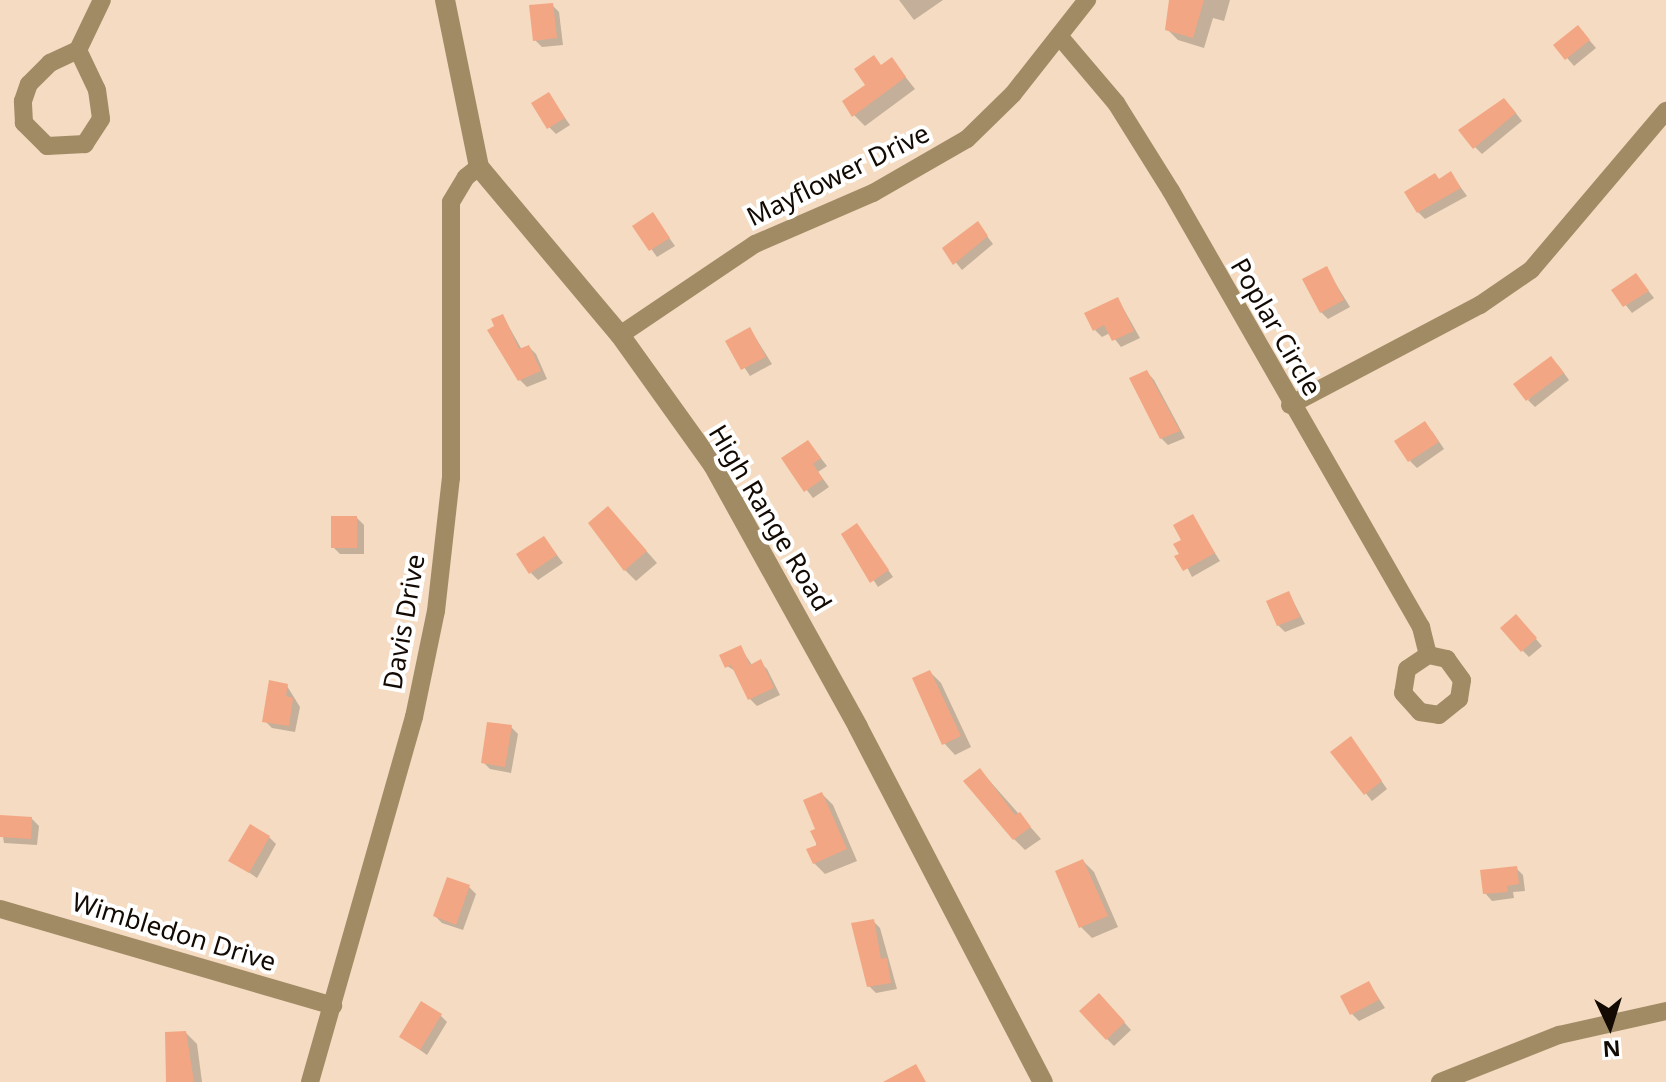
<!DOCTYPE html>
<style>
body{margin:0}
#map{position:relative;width:1666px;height:1082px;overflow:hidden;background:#f4dbc1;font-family:"Noto Sans",sans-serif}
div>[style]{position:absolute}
.shadow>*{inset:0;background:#0003}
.building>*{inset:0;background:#f3a683}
.minor>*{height:18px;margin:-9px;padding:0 9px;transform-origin:9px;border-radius:9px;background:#a08b65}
.tertiary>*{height:20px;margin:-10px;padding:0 10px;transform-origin:10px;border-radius:10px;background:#a08b65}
span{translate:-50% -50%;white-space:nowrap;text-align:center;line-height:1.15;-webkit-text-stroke:8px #fff;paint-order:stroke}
.street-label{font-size:26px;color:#120a03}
.north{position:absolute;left:1570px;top:986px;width:80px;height:80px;-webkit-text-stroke:6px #fff;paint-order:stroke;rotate:176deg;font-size:22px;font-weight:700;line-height:32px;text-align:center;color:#120a03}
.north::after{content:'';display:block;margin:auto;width:28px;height:36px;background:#120a03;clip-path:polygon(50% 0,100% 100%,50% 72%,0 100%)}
</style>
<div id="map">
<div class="shadow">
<i style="clip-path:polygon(899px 0,943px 0,914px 20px)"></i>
<i style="clip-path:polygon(1173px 0,1230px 0,1224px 21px,1213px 18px,1204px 48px,1178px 40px,1167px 29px)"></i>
<i style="clip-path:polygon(552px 5px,559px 12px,563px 45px,542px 47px,535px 40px)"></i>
<i style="clip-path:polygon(1585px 35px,1596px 48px,1574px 66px,1556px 45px)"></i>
<i style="clip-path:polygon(892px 60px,915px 89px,865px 126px,854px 115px,868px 86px)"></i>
<i style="clip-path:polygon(548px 94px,570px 125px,556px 134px,549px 127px)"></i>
<i style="clip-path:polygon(1511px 107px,1522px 121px,1482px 154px,1475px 147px)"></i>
<i style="clip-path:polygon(1451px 174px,1467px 196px,1425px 219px,1418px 212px)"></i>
<i style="clip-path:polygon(653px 215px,675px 246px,657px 257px,635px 226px)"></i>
<i style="clip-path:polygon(977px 223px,993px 244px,962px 270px,944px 248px)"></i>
<i style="clip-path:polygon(1326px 268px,1350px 307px,1328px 319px,1321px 312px)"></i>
<i style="clip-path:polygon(1636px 275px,1654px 298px,1632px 313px,1614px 290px)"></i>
<i style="clip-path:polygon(1118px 299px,1140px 338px,1121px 347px,1110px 333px,1102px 337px,1095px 330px)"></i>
<i style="clip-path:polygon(503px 316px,522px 350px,529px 347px,536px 354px,547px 379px,527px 387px,520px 380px,497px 327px)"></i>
<i style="clip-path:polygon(750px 329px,772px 364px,750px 376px,727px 341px)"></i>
<i style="clip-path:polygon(1558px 365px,1569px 380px,1535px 407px,1528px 400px)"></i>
<i style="clip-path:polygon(1147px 372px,1154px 380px,1185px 438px,1168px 445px,1161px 438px)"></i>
<i style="clip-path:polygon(1432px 431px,1444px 449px,1417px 468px,1410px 461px)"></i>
<i style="clip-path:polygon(808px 442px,827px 466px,818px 472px,829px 487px,813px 498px,783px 459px)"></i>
<i style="clip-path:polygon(1192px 517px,1220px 561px,1192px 577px,1176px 545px,1184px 540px)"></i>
<i style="clip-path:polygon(357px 518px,364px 525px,364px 554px,340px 554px,333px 547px)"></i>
<i style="clip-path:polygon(618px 519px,657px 563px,636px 581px,625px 570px)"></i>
<i style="clip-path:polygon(857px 525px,893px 577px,878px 587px,844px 534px)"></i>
<i style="clip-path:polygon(544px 538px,563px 563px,538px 580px,531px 573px)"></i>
<i style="clip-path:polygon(1289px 593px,1305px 624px,1285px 632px,1278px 625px)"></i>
<i style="clip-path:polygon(1523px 624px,1542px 646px,1529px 657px,1522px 650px)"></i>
<i style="clip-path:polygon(740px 647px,752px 665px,760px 662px,767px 669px,780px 695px,757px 706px,750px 699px,737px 672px,727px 666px)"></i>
<i style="clip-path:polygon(930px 672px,941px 683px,971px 747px,955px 755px,944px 743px)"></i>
<i style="clip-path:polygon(287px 686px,300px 707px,295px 732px,272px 728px,265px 721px)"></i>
<i style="clip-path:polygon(511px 727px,518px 734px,511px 773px,490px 769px,483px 762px)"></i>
<i style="clip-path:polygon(1351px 738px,1387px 789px,1372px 801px,1333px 752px)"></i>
<i style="clip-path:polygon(980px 770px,1041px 839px,1025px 850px,1014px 839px)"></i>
<i style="clip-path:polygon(822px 794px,833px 805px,857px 861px,825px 874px,814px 863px)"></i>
<i style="clip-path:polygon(0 817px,32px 819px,39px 826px,37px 845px,4px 843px)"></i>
<i style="clip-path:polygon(269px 837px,276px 844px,257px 878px,231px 860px)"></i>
<i style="clip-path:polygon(1083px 861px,1094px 872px,1118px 927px,1092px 938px,1081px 927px)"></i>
<i style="clip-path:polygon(1516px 868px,1523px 875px,1525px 891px,1513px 892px,1514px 898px,1492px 901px,1485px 893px)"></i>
<i style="clip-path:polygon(469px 887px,476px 894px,463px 930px,442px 923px,435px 916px)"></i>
<i style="clip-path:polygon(873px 921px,880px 928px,897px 989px,876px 993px,869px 986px)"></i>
<i style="clip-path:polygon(1369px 983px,1385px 1008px,1359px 1021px,1352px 1014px)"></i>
<i style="clip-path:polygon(1106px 1002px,1131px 1030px,1114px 1046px,1107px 1039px)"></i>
<i style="clip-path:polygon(440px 1015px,447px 1022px,427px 1055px,402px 1037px)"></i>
<i style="clip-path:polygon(186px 1033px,197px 1044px,202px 1082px,168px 1082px)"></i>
</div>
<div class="building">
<i style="clip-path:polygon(1169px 0,1204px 0,1193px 38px,1165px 30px)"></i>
<i style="clip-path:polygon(553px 3px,557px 38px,533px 41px,529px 5px)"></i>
<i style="clip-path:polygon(1578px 25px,1590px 40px,1565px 60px,1553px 45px)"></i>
<i style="clip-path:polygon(874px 55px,881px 65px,892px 57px,906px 77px,852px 117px,842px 101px,865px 85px,854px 69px)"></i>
<i style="clip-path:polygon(549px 92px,565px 118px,547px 129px,531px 103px)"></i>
<i style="clip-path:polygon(1504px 98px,1516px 113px,1473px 149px,1458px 130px)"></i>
<i style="clip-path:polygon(1451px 171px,1461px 188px,1417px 213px,1404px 192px,1435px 173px,1439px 179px)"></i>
<i style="clip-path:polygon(653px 212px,670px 238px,649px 251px,632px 226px)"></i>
<i style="clip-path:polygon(978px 221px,988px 236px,953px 265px,942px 248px)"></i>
<i style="clip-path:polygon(1327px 266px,1344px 300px,1320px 313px,1302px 279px)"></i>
<i style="clip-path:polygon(1636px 273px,1649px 291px,1623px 307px,1611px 290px)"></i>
<i style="clip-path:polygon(1118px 297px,1134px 331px,1112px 341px,1104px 325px,1093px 331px,1084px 313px)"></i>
<i style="clip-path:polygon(503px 314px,519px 349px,529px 345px,541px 371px,518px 381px,487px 330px,494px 326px,491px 319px)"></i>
<i style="clip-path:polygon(750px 327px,766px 357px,741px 370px,725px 341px)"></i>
<i style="clip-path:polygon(1551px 356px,1564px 373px,1526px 401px,1513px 384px)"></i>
<i style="clip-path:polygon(1147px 370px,1180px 431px,1160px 439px,1129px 378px)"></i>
<i style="clip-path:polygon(1425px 421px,1439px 442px,1408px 462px,1394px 441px)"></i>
<i style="clip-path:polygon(808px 440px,821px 458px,813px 464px,823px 479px,804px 492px,781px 458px)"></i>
<i style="clip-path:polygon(608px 506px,647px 551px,624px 571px,588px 523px)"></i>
<i style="clip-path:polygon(1193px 514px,1215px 553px,1183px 571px,1174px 556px,1179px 554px,1173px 544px,1181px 540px,1173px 525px)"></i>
<i style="clip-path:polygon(331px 516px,357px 516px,357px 548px,331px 548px)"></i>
<i style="clip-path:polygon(857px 523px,889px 570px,870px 583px,841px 534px)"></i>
<i style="clip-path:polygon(544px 536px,557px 555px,529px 574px,516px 554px)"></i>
<i style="clip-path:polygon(1289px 591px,1300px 617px,1277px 626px,1266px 601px)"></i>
<i style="clip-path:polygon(1516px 614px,1537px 638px,1521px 652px,1500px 628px)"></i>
<i style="clip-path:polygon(741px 645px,750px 665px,761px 659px,774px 688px,748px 700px,731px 665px,725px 668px,719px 655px)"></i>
<i style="clip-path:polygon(930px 670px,961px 736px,942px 745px,912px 678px)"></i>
<i style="clip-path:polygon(269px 680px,288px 684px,286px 696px,293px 698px,289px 726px,262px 722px)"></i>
<i style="clip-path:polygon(487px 722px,512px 725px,505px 767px,481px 763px)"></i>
<i style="clip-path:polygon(1351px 736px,1382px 781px,1364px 795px,1330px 752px)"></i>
<i style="clip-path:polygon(980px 768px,1015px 815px,1020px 812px,1031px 827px,1013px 840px,963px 781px)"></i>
<i style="clip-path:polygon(822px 792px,847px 849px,813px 864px,806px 849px,817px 845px,810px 831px,815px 829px,803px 800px)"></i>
<i style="clip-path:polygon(0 815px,32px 817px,31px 839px,0 837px)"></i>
<i style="clip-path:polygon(250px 824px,270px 836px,249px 873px,228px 861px)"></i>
<i style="clip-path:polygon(1083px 859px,1108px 916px,1079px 928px,1055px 871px)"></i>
<i style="clip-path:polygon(1517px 866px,1519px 884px,1507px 886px,1508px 892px,1483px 894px,1480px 870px)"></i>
<i style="clip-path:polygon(447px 877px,470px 885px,456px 925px,433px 916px)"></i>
<i style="clip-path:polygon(874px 919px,881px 959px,887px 958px,891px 983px,867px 987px,851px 923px)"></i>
<i style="clip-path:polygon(1369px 981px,1379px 1000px,1350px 1015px,1340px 996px)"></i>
<i style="clip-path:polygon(1099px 993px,1125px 1022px,1106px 1040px,1079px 1011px)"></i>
<i style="clip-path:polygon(421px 1001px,442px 1014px,420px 1050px,399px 1037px)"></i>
<i style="clip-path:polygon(186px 1031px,194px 1082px,166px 1082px,165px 1032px)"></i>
<i style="clip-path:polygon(916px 1064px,926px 1082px,883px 1082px)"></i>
</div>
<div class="minor">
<i style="left:1060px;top:37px;width:87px;rotate:49.7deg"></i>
<i style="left:1116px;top:103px;width:104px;rotate:58deg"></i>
<i style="left:1171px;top:191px;width:503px;rotate:60.17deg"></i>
<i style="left:1421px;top:627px;width:29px;rotate:76deg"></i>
<i style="left:1428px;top:655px;width:25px;rotate:146deg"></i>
<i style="left:1407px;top:669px;width:24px;rotate:99deg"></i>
<i style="left:1403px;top:693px;width:25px;rotate:48deg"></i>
<i style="left:1420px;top:712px;width:19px;rotate:9deg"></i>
<i style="left:1439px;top:715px;width:26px;rotate:-39deg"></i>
<i style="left:1459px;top:699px;width:19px;rotate:-81deg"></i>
<i style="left:1462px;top:680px;width:26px;rotate:-126deg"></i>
<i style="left:1447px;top:659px;width:19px;rotate:-168deg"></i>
<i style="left:78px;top:50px;width:44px;rotate:64.6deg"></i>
<i style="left:97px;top:90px;width:29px;rotate:82deg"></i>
<i style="left:101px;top:119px;width:30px;rotate:123deg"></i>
<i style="left:85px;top:144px;width:38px;rotate:177deg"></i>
<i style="left:47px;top:146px;width:33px;rotate:-135deg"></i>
<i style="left:24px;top:123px;width:22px;rotate:-93deg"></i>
<i style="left:23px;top:101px;width:18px;rotate:-71deg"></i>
<i style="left:29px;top:84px;width:30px;rotate:-45deg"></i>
<i style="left:50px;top:63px;width:31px;rotate:-25deg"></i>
<i style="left:78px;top:50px;width:55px;rotate:-64.4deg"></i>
<i style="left:620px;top:335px;width:163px;rotate:-34deg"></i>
<i style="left:755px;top:244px;width:129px;rotate:-23.4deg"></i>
<i style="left:873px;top:193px;width:108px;rotate:-29.9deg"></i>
<i style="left:967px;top:139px;width:64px;rotate:-44.4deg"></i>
<i style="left:1013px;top:94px;width:120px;rotate:-51.8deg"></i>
<i style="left:1290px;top:405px;width:215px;rotate:-27.8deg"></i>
<i style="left:1480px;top:305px;width:62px;rotate:-34.5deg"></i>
<i style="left:1531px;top:270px;width:209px;rotate:-49.7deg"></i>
<i style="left:0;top:909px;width:347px;rotate:16.2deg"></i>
<i style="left:310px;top:1082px;width:380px;rotate:-74.1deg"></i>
<i style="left:414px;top:717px;width:108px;rotate:-78.3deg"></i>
<i style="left:436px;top:611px;width:134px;rotate:-83.6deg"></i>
<i style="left:451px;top:478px;width:276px;rotate:-90deg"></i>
<i style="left:451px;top:202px;width:29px;rotate:-59deg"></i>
<i style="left:466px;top:177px;width:16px;rotate:-38deg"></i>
<i style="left:1440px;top:1082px;width:128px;rotate:-21.6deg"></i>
<i style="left:1559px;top:1035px;width:110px;rotate:-12.6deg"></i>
</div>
<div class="tertiary">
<i style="left:445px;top:0;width:170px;rotate:78.5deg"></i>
<i style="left:479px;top:167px;width:219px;rotate:50deg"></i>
<i style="left:620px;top:335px;width:160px;rotate:54.4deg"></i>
<i style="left:713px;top:465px;width:299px;rotate:61deg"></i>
<i style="left:858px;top:727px;width:400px;rotate:62.5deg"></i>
</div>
<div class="street-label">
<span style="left:838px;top:175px;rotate:-26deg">Mayflower Drive</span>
<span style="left:1276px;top:327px;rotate:60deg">Poplar Circle</span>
<span style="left:770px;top:518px;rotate:59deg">High Range Road</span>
<span style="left:404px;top:622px;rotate:-80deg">Davis Drive</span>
<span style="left:174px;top:932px;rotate:17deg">Wimbledon Drive</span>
</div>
<div class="north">N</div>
</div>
